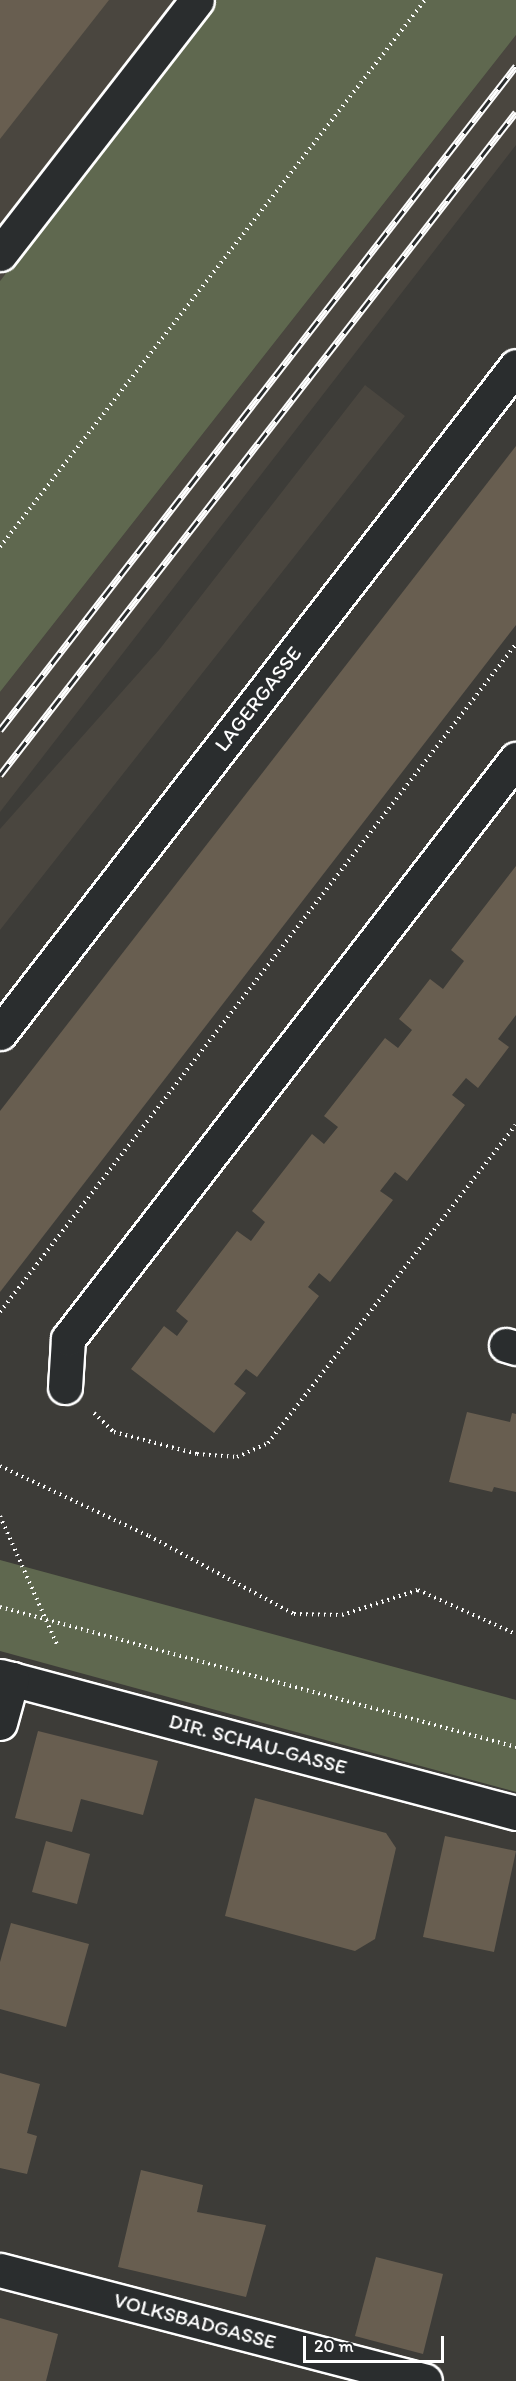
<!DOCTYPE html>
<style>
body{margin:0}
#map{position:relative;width:516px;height:2381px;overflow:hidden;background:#3d3c38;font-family:Itim,sans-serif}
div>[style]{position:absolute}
.built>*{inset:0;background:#4a463f}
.green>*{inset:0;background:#5f684f}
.building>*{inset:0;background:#685e50}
.path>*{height:4px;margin-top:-2px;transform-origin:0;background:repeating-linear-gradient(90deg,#fff 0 1.5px,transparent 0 6px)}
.roads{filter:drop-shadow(2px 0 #fff) drop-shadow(-2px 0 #fff) drop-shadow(0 2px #fff) drop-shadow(0 -2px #fff)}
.minor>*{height:33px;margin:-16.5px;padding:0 16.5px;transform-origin:16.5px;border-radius:16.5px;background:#2a2d2e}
.rail>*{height:7px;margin-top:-3.5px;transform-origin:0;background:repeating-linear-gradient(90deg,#2a2d2e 0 14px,#fff 0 28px);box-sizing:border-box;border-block:2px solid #fff}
span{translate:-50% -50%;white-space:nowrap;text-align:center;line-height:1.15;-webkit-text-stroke:4.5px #2a2d2e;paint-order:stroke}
.street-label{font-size:21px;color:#fff}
.scale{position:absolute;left:303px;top:2336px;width:141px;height:27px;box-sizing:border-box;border:3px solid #fff;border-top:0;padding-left:8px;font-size:18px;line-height:21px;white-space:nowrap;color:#fff;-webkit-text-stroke:4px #2a2d2e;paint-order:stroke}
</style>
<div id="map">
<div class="built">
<i style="clip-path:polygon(0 0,217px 0,0 281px)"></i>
<i style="clip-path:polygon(516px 35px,516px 145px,0 812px,0 692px)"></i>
<i style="clip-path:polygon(365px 385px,405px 416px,0 930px,0 829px,159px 650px)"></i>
</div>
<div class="green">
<i style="clip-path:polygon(217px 0,516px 0,516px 35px,0 692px,0 281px)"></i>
<i style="clip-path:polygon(0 1560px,516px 1700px,516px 1792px,0 1651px)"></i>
</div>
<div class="building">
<i style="clip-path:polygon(0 0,109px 0,0 139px)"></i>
<i style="clip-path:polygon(516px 446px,516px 625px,0 1292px,0 1111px)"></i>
<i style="clip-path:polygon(516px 866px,516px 1015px,498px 1039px,509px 1047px,478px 1088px,466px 1078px,452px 1095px,465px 1105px,407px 1181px,395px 1172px,380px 1191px,393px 1200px,330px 1282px,319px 1273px,308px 1287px,319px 1296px,257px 1377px,246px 1369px,234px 1384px,246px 1393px,214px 1433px,131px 1369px,164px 1326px,177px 1336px,188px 1321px,176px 1311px,237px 1231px,251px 1241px,265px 1222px,252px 1211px,312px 1134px,324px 1144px,338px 1127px,324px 1116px,385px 1038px,398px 1048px,412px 1030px,399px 1019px,430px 979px,443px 989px,464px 961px,451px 950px)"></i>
<i style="clip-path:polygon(467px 1412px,510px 1422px,512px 1413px,516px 1414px,516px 1492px,494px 1487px,492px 1492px,449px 1482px)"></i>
<i style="clip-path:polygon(38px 1731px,158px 1761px,143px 1815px,81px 1799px,72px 1832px,15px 1818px)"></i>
<i style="clip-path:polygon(255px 1798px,386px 1833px,396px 1848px,375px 1939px,355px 1951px,225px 1916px)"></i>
<i style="clip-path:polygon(445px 1836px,516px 1851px,494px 1952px,423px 1937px)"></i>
<i style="clip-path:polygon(46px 1841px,90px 1854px,77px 1904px,32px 1892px)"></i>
<i style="clip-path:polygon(11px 1923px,89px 1944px,66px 2027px,0 2009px,0 1962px)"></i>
<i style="clip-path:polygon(0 2073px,40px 2084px,27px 2133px,37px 2136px,27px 2174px,0 2168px)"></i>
<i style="clip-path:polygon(141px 2170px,203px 2185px,197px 2212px,266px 2225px,246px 2297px,118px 2267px)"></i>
<i style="clip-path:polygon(376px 2257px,443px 2274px,423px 2354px,355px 2336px)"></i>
<i style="clip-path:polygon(0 2318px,58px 2334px,46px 2381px,0 2381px)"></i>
</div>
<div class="path">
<i style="left:0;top:547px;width:693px;rotate:-52.15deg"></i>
<i style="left:0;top:1312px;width:844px;rotate:-52.32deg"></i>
<i style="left:94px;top:1413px;width:28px;rotate:44deg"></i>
<i style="left:114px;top:1432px;width:86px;rotate:14.8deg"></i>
<i style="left:197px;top:1454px;width:40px;rotate:4.3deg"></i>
<i style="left:237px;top:1457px;width:34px;rotate:-24deg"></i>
<i style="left:268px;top:1443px;width:403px;rotate:-52.1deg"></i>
<i style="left:0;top:1466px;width:165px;rotate:25.2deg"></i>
<i style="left:149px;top:1536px;width:165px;rotate:28.3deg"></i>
<i style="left:294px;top:1614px;width:48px;rotate:1.2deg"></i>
<i style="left:342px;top:1615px;width:80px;rotate:-18.2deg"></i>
<i style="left:418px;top:1590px;width:107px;rotate:24.2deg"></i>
<i style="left:0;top:1516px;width:143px;rotate:66.1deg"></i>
<i style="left:0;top:1607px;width:535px;rotate:15.18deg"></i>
</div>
<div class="roads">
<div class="minor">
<i style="left:0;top:254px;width:321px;rotate:-52.2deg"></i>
<i style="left:0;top:1033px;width:843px;rotate:-52.27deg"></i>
<i style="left:506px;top:1345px;width:10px;rotate:17deg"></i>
<i style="left:65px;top:1387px;width:48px;rotate:-86.4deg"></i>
<i style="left:68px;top:1339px;width:733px;rotate:-52.32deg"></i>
<i style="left:0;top:1676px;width:534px;rotate:14.87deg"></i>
<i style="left:0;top:1723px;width:46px;rotate:-74.7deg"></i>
<i style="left:0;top:2270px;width:439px;rotate:14.6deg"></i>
</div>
</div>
<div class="rail">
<i style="left:0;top:730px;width:841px;rotate:-52.15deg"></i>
<i style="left:0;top:775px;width:840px;rotate:-52.11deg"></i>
</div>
<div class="street-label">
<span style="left:258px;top:699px;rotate:-52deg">LAGERGASSE</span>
<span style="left:258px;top:1744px;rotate:15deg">DIR. SCHAU-GASSE</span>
<span style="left:195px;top:2321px;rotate:15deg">VOLKSBADGASSE</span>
</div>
<div class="scale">20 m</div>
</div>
